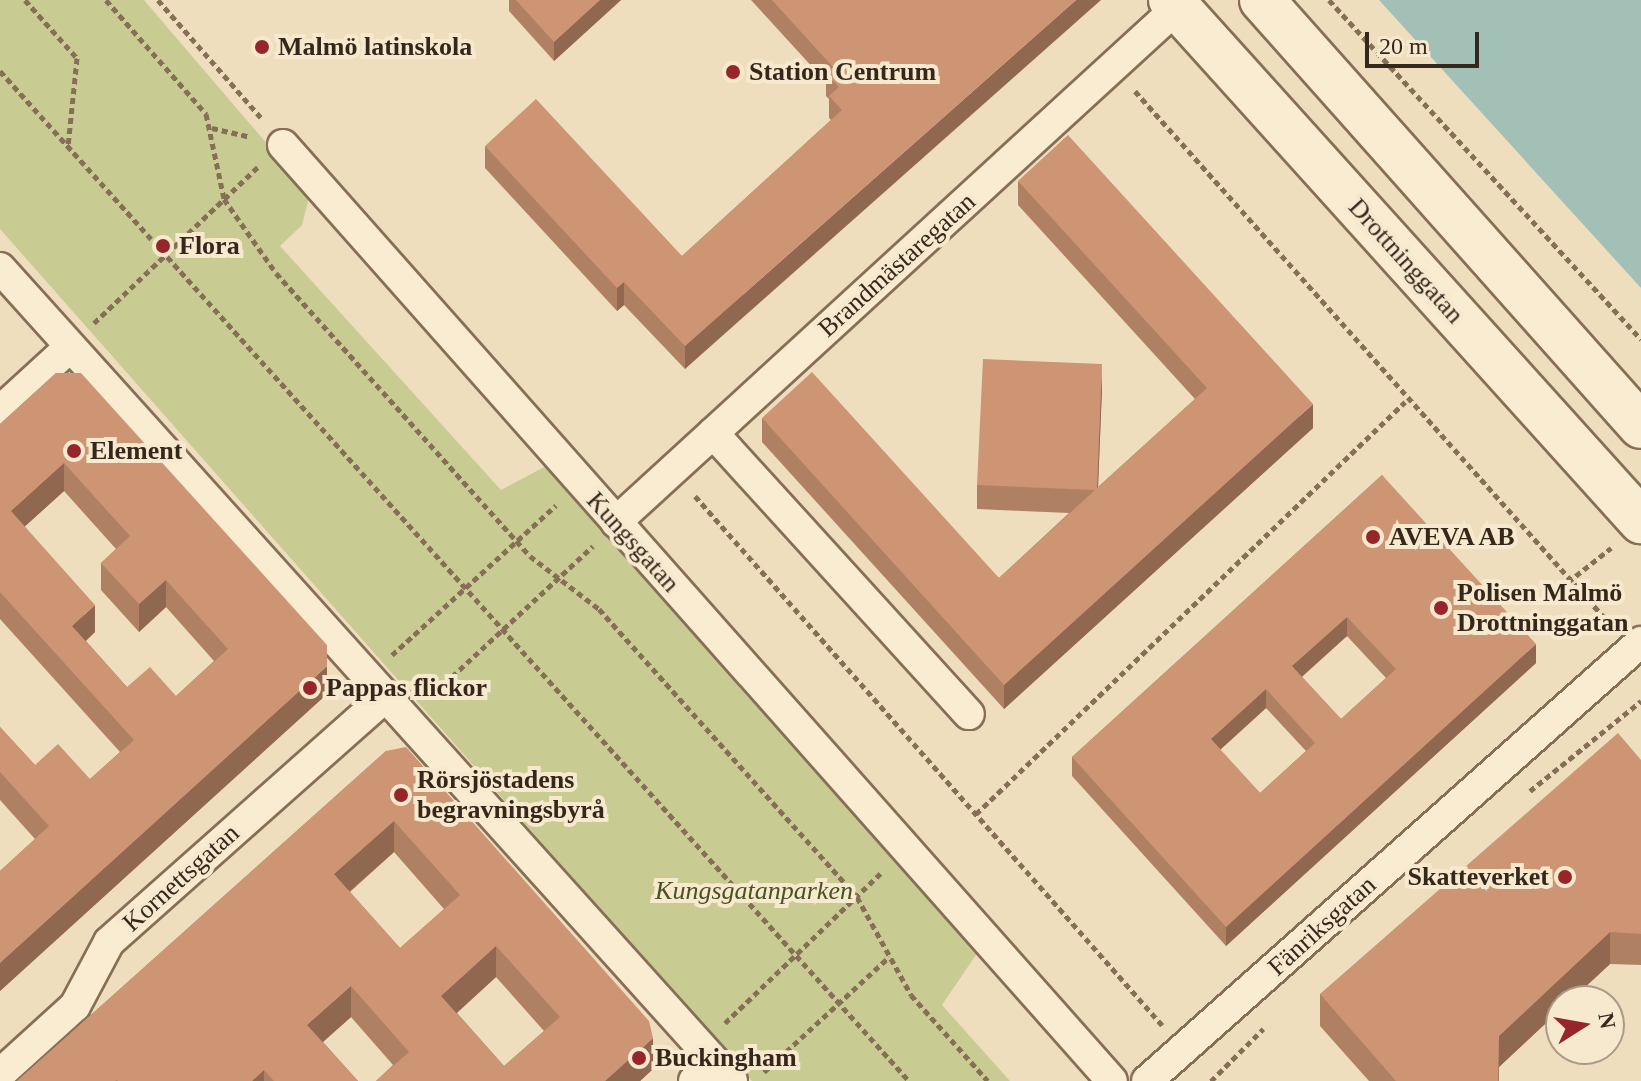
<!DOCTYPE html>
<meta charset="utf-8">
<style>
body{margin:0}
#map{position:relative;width:1641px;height:1081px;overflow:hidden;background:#eedebe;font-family:Georgia,serif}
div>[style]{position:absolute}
.green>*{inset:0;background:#c8cc92}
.water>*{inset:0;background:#a2c0b6}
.path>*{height:5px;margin-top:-2.5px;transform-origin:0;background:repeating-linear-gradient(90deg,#876e57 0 6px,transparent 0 10px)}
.roads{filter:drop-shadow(2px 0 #876e57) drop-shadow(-2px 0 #876e57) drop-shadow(0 2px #876e57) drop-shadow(0 -2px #876e57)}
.minor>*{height:30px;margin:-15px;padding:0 15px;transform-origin:15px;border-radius:15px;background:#f9ecd1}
.secondary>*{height:44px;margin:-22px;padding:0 22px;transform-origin:22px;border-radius:22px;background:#f9ecd1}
.wall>*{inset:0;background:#b08063}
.shaded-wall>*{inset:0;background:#906850}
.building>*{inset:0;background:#cd9573}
.dots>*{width:22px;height:22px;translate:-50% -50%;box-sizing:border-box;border:4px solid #f6e9ce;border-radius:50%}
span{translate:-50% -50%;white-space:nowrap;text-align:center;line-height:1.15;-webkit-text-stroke:8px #f6e9ce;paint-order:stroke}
.poi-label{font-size:26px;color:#36271c;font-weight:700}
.left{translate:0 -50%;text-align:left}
.right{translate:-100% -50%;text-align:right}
.street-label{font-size:26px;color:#36271c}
.park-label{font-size:26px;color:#485322;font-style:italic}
.north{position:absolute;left:1545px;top:985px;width:80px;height:80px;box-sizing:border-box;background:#f6e9ce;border:2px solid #a99b87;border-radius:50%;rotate:79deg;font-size:22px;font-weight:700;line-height:32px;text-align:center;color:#36271c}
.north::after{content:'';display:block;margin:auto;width:28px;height:36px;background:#97262b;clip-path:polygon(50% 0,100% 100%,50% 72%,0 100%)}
.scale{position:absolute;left:1365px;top:32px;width:114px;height:36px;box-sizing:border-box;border:4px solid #36271c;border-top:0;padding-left:10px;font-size:24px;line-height:28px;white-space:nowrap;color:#36271c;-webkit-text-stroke:6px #f6e9ce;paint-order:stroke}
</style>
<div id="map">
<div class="green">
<i style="clip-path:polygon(0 0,144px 0,310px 194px,302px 225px,280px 246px,501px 490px,550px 464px,980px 949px,942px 1005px,1010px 1081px,752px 1081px,0 229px)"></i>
</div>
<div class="water">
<i style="clip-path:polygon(1379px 0,1641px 0,1641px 288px)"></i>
</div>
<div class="path">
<i style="left:25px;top:0;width:78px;rotate:48.1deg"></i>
<i style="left:77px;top:58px;width:88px;rotate:95.8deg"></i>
<i style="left:106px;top:0;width:152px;rotate:48.7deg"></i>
<i style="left:206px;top:114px;width:87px;rotate:78deg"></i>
<i style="left:224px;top:199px;width:90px;rotate:54.9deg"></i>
<i style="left:276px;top:273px;width:380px;rotate:48.1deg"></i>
<i style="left:530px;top:556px;width:87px;rotate:37.5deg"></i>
<i style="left:599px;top:609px;width:387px;rotate:48.1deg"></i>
<i style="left:857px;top:897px;width:112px;rotate:61.1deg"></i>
<i style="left:911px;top:995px;width:115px;rotate:48.2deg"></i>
<i style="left:158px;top:0;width:158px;rotate:48.8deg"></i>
<i style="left:1329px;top:0;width:461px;rotate:47.4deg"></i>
<i style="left:0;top:71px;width:1359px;rotate:48.01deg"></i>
<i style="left:1135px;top:91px;width:714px;rotate:48.29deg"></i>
<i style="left:212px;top:128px;width:39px;rotate:13deg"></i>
<i style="left:94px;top:323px;width:226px;rotate:-43.6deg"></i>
<i style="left:695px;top:496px;width:706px;rotate:48.56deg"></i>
<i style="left:1568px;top:582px;width:55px;rotate:-38.3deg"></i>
<i style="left:392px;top:655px;width:222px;rotate:-42.4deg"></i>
<i style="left:430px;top:697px;width:222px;rotate:-42.8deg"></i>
<i style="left:1530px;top:791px;width:143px;rotate:-39deg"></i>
<i style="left:976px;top:814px;width:595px;rotate:-43.84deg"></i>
<i style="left:725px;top:1023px;width:218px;rotate:-43.9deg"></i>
<i style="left:764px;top:1072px;width:170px;rotate:-42.6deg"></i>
<i style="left:1211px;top:1081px;width:74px;rotate:-45deg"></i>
</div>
<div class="roads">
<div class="minor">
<i style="left:283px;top:145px;width:1250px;rotate:48.47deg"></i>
<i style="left:0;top:268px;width:1094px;rotate:48deg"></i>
<i style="left:0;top:411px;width:95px;rotate:-42.4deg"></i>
<i style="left:713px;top:433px;width:380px;rotate:47.7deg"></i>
<i style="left:616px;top:522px;width:762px;rotate:-42.5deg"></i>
<i style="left:0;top:1074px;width:101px;rotate:-42.2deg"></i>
<i style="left:75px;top:1006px;width:72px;rotate:-62deg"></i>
<i style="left:109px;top:942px;width:368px;rotate:-41.6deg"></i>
<i style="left:694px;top:1081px;width:28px;rotate:-42deg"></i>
<i style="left:1147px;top:1081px;width:661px;rotate:-41.63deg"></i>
</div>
<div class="secondary">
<i style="left:1171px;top:0;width:702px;rotate:47.95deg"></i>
<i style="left:1262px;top:0;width:570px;rotate:48.34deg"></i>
</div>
</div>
<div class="wall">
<i style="clip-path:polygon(509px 0,621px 0,554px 61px,509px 11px)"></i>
<i style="clip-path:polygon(751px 0,973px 0,685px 369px,624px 305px,617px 311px,485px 168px,485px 146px,682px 256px,831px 120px,829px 118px,829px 99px,826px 96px,826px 82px)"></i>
<i style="clip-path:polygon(1018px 181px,1313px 428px,1004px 709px,762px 442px,762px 418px,999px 578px,1069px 513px,977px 509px,977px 485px,1102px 388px,1098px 487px,1195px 399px,1018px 205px)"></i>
<i style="clip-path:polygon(evenodd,56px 373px,327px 694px,0 991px,0 871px,35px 839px,0 800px,0 727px,35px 765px,90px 779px,120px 752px,0 619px,0 424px,56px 373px,64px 491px,116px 549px,101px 563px,101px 590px,139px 632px,166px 607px,214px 661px,176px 696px,127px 687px,86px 641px,95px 632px,24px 527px,64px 491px)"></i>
<i style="clip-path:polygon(evenodd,1382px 475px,1536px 663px,1226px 946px,1072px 776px,1072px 757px,1382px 475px,1347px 636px,1386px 678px,1341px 719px,1302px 677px,1347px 636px,1382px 475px,1266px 708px,1306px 751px,1260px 793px,1220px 750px,1266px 708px)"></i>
<i style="clip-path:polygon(evenodd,386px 751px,653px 1069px,640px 1081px,376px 1081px,393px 1065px,351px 1017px,323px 1042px,358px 1081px,17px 1081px,386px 751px,394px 852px,444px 909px,400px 948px,350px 892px,394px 852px,386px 751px,496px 977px,544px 1031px,504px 1066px,457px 1013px,496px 977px)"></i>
<i style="clip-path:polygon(1641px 760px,1641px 965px,1610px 964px,1570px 1001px,1561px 1001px,1561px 1009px,1499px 1067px,1499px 1081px,1369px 1081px,1320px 1026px,1320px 994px)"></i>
</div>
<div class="shaded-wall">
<i style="clip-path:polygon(600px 0,621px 0,554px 61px,554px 42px)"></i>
<i style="clip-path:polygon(1076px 0,1101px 0,685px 369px,685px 346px)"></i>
<i style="clip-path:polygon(624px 282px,624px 305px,617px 311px,617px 288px)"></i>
<i style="clip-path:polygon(1102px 364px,1102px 388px,1097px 512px,1097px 488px)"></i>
<i style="clip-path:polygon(1313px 404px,1313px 428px,1004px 709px,1004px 685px)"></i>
<i style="clip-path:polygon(64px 463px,64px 491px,11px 539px,11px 511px)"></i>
<i style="clip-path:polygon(166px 580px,166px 607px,139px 632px,139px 604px)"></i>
<i style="clip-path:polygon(95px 605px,95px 632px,72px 653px,72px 626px)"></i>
<i style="clip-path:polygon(1347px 617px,1347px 636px,1292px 685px,1292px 666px)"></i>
<i style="clip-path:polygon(1536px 644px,1536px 663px,1226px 946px,1226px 927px)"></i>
<i style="clip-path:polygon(327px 666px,327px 694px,0 991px,0 963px)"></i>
<i style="clip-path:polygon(1266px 689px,1266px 708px,1211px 758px,1211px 739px)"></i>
<i style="clip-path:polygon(394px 821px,394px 852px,334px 905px,334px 874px)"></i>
<i style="clip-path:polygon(1610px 932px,1610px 964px,1570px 1001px,1561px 1001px,1561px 1009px,1499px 1067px,1498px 1081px,1499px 1036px)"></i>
<i style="clip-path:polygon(496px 946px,496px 977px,441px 1027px,441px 996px)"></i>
<i style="clip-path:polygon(351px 986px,351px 1017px,307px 1056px,307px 1025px)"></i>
<i style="clip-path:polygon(653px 1038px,653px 1069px,640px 1081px,605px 1081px)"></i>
<i style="clip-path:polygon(264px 1070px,264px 1081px,252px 1081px)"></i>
</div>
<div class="building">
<i style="clip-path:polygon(516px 0,600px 0,554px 42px)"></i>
<i style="clip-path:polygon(772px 0,1076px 0,685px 346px,624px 282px,617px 288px,485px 146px,536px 99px,682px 256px,842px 110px,829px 96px,839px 87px,826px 74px,833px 67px)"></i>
<i style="clip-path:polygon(1068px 135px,1313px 404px,1004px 685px,762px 418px,812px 372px,999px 578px,1095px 490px,977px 485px,983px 359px,1102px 364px,1097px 488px,1207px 388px,1018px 181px)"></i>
<i style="clip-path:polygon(evenodd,56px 373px,81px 373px,327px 645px,327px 666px,0 963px,0 871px,49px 826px,0 772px,0 727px,35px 765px,58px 744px,90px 779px,134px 740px,0 592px,0 424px,56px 373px,64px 463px,130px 536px,101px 563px,139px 604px,166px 580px,228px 649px,176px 696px,150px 667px,127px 687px,72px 626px,95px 605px,11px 511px,64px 463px)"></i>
<i style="clip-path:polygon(evenodd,1382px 475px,1536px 644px,1226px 927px,1072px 757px,1382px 475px,1347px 617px,1396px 669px,1341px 719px,1292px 666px,1347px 617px,1382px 475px,1266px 689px,1315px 743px,1260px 793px,1211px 739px,1266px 689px)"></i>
<i style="clip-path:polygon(1618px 733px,1641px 760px,1641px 934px,1610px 932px,1499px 1036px,1498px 1081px,1396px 1081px,1320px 994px)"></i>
<i style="clip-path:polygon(evenodd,406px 747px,649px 1021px,653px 1038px,605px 1081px,376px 1081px,409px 1052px,351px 986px,307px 1025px,358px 1081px,274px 1081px,264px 1070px,252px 1081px,118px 1081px,117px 1080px,115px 1081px,17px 1081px,386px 751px,406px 747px,394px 821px,460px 895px,400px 948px,334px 874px,394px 821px,406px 747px,496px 946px,560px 1017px,504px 1066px,441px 996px,496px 946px)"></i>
</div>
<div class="dots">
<i style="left:262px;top:47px;background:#97262b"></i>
<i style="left:733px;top:72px;background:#97262b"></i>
<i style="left:163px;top:246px;background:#97262b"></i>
<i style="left:74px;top:451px;background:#97262b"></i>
<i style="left:1373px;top:537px;background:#97262b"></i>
<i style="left:1441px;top:608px;background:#97262b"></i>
<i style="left:310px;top:688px;background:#97262b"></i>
<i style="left:401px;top:795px;background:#97262b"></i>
<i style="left:1565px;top:877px;background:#97262b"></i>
<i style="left:639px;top:1058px;background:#97262b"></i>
</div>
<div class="poi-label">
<span class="left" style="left:278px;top:47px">Malmö latinskola</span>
<span class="left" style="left:749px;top:72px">Station Centrum</span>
<span class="left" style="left:179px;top:246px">Flora</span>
<span class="left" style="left:90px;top:451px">Element</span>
<span class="left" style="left:1389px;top:537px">AVEVA AB</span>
<span class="left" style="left:1457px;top:608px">Polisen Malmö<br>Drottninggatan</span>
<span class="left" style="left:326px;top:688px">Pappas flickor</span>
<span class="left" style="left:417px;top:795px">Rörsjöstadens<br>begravningsbyrå</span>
<span class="right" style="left:1549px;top:877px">Skatteverket</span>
<span class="left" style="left:655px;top:1058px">Buckingham</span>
</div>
<div class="street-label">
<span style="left:1406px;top:261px;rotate:48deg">Drottninggatan</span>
<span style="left:897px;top:265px;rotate:-42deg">Brandmästaregatan</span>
<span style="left:633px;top:542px;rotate:48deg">Kungsgatan</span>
<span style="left:181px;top:878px;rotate:-42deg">Kornettsgatan</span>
<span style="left:1322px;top:926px;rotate:-42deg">Fänriksgatan</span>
</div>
<div class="park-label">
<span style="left:754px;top:891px">Kungsgatanparken</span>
</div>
<div class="north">N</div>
<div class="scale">20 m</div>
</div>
